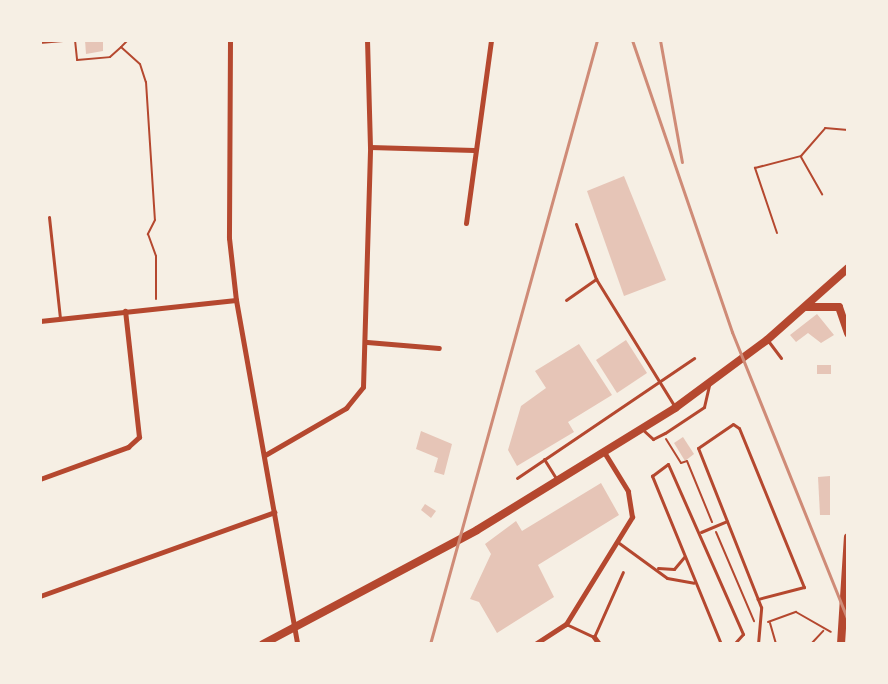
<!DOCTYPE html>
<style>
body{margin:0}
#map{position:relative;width:888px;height:684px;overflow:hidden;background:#f6efe4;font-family:"Golos Text",sans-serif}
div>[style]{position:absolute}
.building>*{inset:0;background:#e6c5b7}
.path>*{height:2px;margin:-1px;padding:0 1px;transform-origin:1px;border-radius:1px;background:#b5482f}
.service>*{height:3px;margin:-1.5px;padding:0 1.5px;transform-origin:1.5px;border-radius:1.5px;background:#b5482f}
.minor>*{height:5px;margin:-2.5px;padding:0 2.5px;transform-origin:2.5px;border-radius:2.5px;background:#b5482f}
.trunk>*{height:8px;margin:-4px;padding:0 4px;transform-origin:4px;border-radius:4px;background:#b5482f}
.rail>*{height:3px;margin:-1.5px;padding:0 1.5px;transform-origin:1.5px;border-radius:1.5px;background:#cf8b77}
span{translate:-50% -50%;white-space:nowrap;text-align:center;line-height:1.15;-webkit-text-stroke:7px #f6efe4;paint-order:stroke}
.frame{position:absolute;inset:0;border:42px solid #f6efe4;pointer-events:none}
</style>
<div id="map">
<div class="building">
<i style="clip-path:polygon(85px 40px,103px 40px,103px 51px,86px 54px)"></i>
<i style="clip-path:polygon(624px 176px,666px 280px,624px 296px,587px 191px)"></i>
<i style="clip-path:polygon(817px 314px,834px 335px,821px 343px,808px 333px,796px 342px,790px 335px)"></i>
<i style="clip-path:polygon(626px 340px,647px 373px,617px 393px,596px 360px)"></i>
<i style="clip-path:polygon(579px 344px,612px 395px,568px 422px,574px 432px,517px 466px,508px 450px,521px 406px,546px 388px,535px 371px)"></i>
<i style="clip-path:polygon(817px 365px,831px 365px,831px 374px,817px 374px)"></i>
<i style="clip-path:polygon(421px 431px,452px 444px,444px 475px,434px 472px,438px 458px,416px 449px)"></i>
<i style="clip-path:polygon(683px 437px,694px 454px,685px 461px,674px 443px)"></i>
<i style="clip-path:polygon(830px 476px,830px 515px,820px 515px,818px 477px)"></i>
<i style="clip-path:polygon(601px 483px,619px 515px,538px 565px,554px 597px,497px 633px,479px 602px,470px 599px,491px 554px,485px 544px,516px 521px,522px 531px)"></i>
<i style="clip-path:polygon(425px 504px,436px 511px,431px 518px,421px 510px)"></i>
</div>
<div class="path">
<i style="left:75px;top:40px;width:20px;rotate:84deg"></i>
<i style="left:77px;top:60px;width:33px;rotate:-5deg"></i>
<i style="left:110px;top:57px;width:15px;rotate:-42deg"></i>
<i style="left:121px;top:47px;width:25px;rotate:42deg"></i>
<i style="left:140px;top:64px;width:19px;rotate:72deg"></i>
<i style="left:146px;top:82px;width:138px;rotate:86.3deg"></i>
<i style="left:155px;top:220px;width:16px;rotate:117deg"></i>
<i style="left:148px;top:234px;width:23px;rotate:70deg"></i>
<i style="left:156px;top:256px;width:43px;rotate:90deg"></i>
<i style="left:40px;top:43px;width:32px;rotate:-5deg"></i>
<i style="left:122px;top:46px;width:8px;rotate:-45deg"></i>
<i style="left:801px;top:157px;width:43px;rotate:60.4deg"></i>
<i style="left:777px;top:233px;width:69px;rotate:-108.7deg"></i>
<i style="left:755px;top:168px;width:48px;rotate:-14.6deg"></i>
<i style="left:801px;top:156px;width:37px;rotate:-49deg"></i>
<i style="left:825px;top:128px;width:23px;rotate:5deg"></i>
<i style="left:666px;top:439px;width:28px;rotate:58deg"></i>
<i style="left:681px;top:463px;width:6px;rotate:-18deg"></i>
<i style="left:687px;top:461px;width:66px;rotate:67.7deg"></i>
<i style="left:716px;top:532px;width:97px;rotate:66.9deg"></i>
<i style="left:768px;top:622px;width:30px;rotate:-20deg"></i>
<i style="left:796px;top:612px;width:40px;rotate:29.7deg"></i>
<i style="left:770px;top:623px;width:22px;rotate:74deg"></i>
<i style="left:811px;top:644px;width:18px;rotate:-47deg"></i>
</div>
<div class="service">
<i style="left:49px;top:217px;width:102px;rotate:83.8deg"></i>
<i style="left:576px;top:224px;width:59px;rotate:70deg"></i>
<i style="left:596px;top:279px;width:150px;rotate:58.3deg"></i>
<i style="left:566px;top:300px;width:37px;rotate:-35deg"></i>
<i style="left:769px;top:342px;width:20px;rotate:53deg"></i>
<i style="left:642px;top:429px;width:15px;rotate:42deg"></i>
<i style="left:653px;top:439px;width:13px;rotate:-27deg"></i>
<i style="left:665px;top:433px;width:47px;rotate:-33.7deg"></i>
<i style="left:704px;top:407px;width:23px;rotate:-77deg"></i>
<i style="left:544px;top:459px;width:25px;rotate:58deg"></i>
<i style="left:517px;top:478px;width:214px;rotate:-34.1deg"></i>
<i style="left:701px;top:532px;width:28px;rotate:-23deg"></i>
<i style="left:619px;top:543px;width:59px;rotate:36.1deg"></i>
<i style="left:667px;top:578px;width:27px;rotate:10deg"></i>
<i style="left:658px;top:568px;width:16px;rotate:4deg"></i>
<i style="left:674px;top:569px;width:16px;rotate:-50deg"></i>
<i style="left:566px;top:624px;width:31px;rotate:25deg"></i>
<i style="left:594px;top:637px;width:71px;rotate:-66deg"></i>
<i style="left:721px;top:644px;width:182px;rotate:-112.3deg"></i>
<i style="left:652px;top:476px;width:20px;rotate:-37deg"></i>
<i style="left:668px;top:464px;width:186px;rotate:66.2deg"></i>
<i style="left:743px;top:634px;width:13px;rotate:132deg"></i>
<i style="left:758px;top:644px;width:37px;rotate:-85deg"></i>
<i style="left:761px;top:607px;width:171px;rotate:-111.6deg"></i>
<i style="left:698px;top:448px;width:42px;rotate:-34.4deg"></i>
<i style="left:733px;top:424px;width:7px;rotate:34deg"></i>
<i style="left:739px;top:428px;width:172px;rotate:67.8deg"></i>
<i style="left:804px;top:587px;width:48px;rotate:165.4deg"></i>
</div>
<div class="minor">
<i style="left:230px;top:40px;width:198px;rotate:90.3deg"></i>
<i style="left:229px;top:238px;width:62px;rotate:83.6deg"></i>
<i style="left:236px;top:300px;width:349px;rotate:79.9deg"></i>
<i style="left:370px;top:147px;width:104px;rotate:1.7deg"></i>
<i style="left:466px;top:223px;width:185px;rotate:-82.2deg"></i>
<i style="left:40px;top:321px;width:197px;rotate:-6.1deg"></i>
<i style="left:367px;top:342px;width:72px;rotate:4.8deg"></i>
<i style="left:265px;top:455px;width:94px;rotate:-30.1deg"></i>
<i style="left:346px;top:408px;width:27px;rotate:-51deg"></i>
<i style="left:363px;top:387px;width:240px;rotate:-88.3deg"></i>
<i style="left:370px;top:147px;width:107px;rotate:-91.6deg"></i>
<i style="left:40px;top:479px;width:94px;rotate:-20deg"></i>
<i style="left:128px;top:447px;width:15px;rotate:-42deg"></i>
<i style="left:139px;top:437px;width:127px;rotate:-96.3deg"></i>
<i style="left:40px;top:596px;width:249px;rotate:-19.7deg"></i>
<i style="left:594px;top:637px;width:9px;rotate:54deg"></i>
<i style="left:535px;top:644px;width:37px;rotate:-33deg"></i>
<i style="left:566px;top:624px;width:126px;rotate:-58.3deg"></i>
<i style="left:632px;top:517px;width:26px;rotate:-99deg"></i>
<i style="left:628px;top:491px;width:46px;rotate:-121.6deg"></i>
</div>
<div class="trunk">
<i style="left:806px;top:307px;width:33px"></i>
<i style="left:839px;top:307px;width:28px;rotate:71deg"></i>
<i style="left:263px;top:644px;width:242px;rotate:-28deg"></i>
<i style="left:477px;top:530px;width:233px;rotate:-31.6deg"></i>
<i style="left:675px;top:408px;width:114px;rotate:-36.5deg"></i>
<i style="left:767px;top:340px;width:108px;rotate:-41.6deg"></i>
<i style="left:841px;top:644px;width:107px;rotate:-86.3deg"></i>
</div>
<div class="rail">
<i style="left:632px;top:40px;width:309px;rotate:71.1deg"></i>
<i style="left:732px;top:332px;width:311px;rotate:68.1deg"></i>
<i style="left:660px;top:40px;width:124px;rotate:79.8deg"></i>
<i style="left:430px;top:644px;width:627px;rotate:-74.54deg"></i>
</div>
<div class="frame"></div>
</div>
